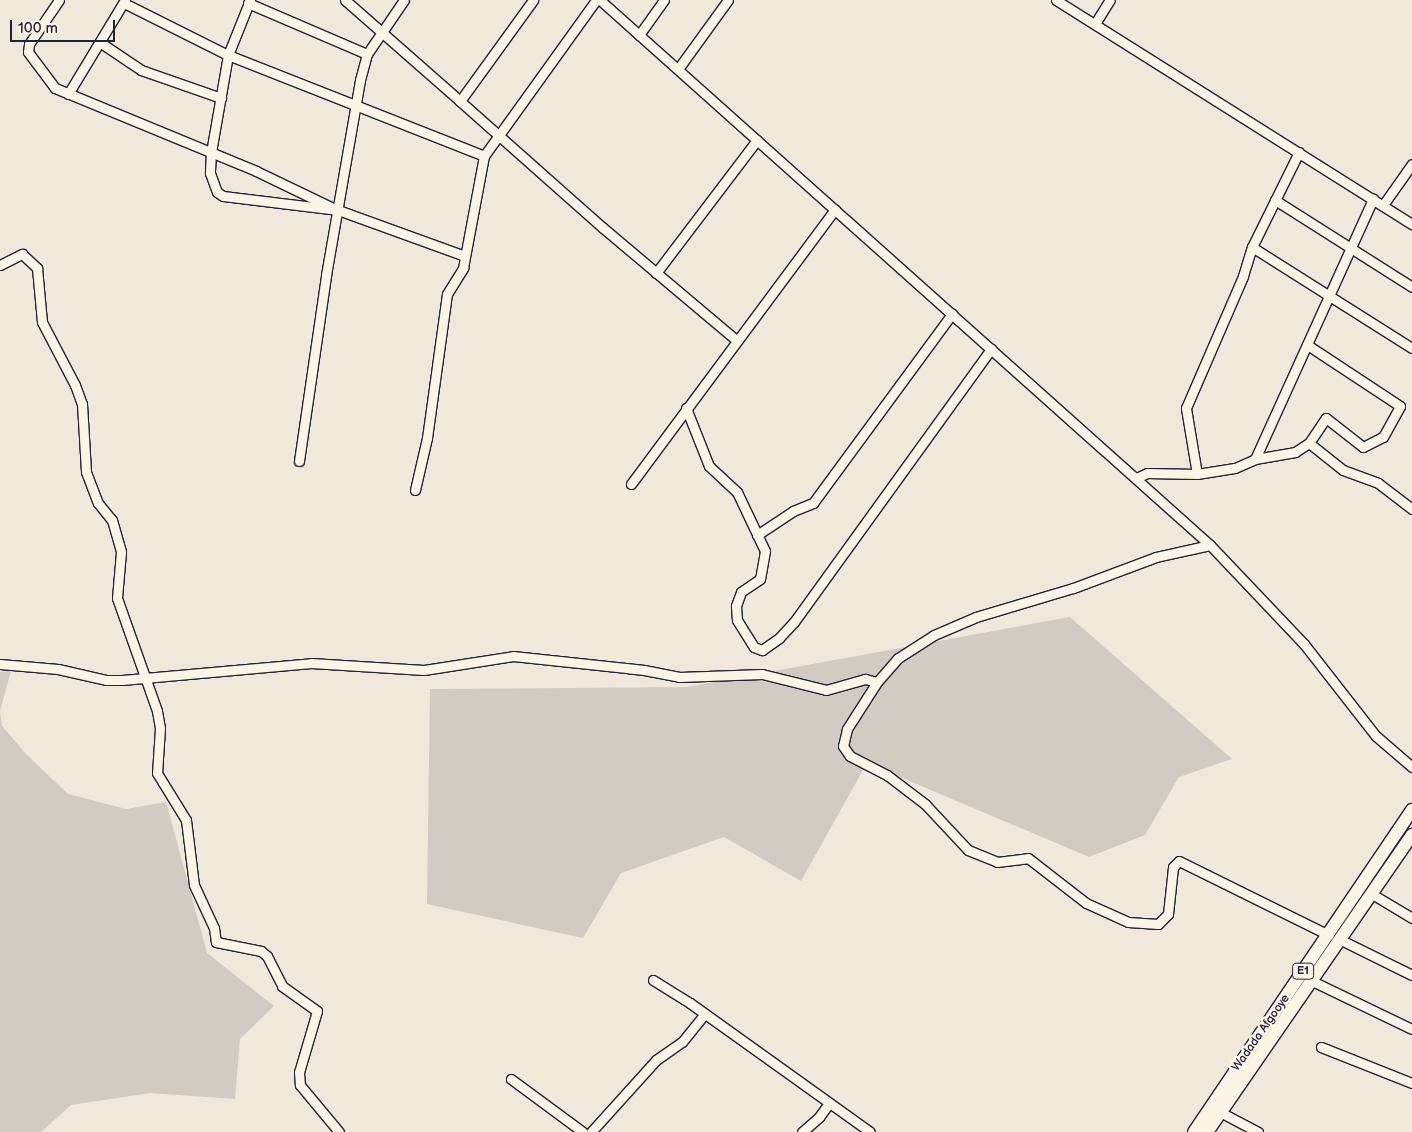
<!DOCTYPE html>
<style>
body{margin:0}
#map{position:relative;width:1412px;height:1132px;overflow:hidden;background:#efe8db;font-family:"Balsamiq Sans",sans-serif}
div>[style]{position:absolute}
.green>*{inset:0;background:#d1cbc3}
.roads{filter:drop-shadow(1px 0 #22223b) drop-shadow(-1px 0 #22223b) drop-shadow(0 1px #22223b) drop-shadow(0 -1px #22223b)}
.minor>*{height:9px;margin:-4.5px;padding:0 4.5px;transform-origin:4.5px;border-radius:4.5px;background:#fcf5e5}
.highway>*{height:12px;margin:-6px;padding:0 6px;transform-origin:6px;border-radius:6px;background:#fcf5e5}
span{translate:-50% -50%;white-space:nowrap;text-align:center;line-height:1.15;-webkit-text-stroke:5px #fcf5e5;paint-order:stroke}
.shield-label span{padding:1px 4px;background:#fcf5e5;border:1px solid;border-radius:4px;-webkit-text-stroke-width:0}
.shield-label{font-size:11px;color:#22223b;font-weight:700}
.street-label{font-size:12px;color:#22223b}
.scale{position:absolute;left:10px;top:20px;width:105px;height:22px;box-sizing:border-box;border:2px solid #22223b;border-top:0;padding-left:6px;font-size:15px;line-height:18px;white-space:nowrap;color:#22223b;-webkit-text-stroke:4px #fcf5e5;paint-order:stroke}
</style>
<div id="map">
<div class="green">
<i style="clip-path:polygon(1070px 617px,1232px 759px,1179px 777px,1145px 835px,1089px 857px,867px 763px,801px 881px,724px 837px,621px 873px,583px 938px,427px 904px,430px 689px,687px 687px)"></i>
<i style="clip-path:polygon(11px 671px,0 711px,2px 726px,27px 755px,68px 794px,126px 809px,166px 802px,207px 953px,274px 1006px,240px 1039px,235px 1099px,150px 1093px,71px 1105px,41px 1132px,0 1132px,0 672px)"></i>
</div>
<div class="roads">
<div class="minor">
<i style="left:59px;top:0;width:53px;rotate:124.3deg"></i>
<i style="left:29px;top:44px;width:8px;rotate:97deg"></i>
<i style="left:28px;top:52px;width:45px;rotate:53.1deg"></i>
<i style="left:55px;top:88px;width:217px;rotate:22.4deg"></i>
<i style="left:256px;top:171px;width:88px;rotate:25.7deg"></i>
<i style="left:250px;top:0;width:59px;rotate:111.8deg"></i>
<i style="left:228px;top:55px;width:98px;rotate:99.9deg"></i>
<i style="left:211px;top:152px;width:21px;rotate:93deg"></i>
<i style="left:210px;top:173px;width:20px;rotate:70deg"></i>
<i style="left:217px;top:192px;width:7px;rotate:34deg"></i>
<i style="left:223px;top:196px;width:116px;rotate:6.9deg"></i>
<i style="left:338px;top:210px;width:135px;rotate:19.9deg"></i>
<i style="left:345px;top:0;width:153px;rotate:41.3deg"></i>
<i style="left:460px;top:101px;width:125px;rotate:-54.1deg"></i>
<i style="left:600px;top:0;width:818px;rotate:41.78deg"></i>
<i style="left:1210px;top:545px;width:137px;rotate:46.5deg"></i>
<i style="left:1304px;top:644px;width:117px;rotate:52deg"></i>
<i style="left:1376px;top:736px;width:48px;rotate:40.7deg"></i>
<i style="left:1056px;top:0;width:421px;rotate:32.2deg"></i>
<i style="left:124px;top:3px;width:116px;rotate:26.6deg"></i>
<i style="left:228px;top:55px;width:275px;rotate:21.5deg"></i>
<i style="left:248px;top:3px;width:129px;rotate:23.2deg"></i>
<i style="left:1096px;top:22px;width:26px;rotate:-58deg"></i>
<i style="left:639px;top:35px;width:43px;rotate:-54.5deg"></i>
<i style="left:101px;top:43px;width:48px;rotate:34deg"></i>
<i style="left:141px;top:70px;width:85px;rotate:19.3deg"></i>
<i style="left:678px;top:69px;width:85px;rotate:-54.1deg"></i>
<i style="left:68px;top:94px;width:110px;rotate:-58.8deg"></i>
<i style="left:460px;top:101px;width:190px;rotate:41.6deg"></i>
<i style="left:602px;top:227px;width:174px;rotate:40.1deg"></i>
<i style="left:1275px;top:200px;width:162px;rotate:32.4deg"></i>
<i style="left:1383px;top:205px;width:50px;rotate:-54.7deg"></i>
<i style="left:1252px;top:247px;width:189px;rotate:32.3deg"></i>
<i style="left:0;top:265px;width:25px;rotate:-27deg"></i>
<i style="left:22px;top:254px;width:21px;rotate:43deg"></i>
<i style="left:37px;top:268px;width:54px;rotate:84.7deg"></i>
<i style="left:42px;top:322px;width:71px;rotate:62.4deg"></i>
<i style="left:75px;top:385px;width:20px;rotate:70deg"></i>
<i style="left:82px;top:404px;width:68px;rotate:86.6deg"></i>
<i style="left:86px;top:472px;width:33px;rotate:69deg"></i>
<i style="left:98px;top:503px;width:22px;rotate:51deg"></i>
<i style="left:112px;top:520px;width:33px;rotate:74deg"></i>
<i style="left:121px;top:552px;width:46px;rotate:95deg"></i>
<i style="left:117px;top:598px;width:120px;rotate:70.5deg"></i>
<i style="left:157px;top:711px;width:17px;rotate:80deg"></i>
<i style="left:160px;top:728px;width:45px;rotate:93.8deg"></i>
<i style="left:157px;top:773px;width:55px;rotate:58.3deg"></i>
<i style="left:186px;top:820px;width:65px;rotate:83deg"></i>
<i style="left:194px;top:885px;width:47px;rotate:65.1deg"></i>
<i style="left:214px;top:928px;width:14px;rotate:82deg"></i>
<i style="left:216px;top:942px;width:46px;rotate:11.3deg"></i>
<i style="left:261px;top:951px;width:8px;rotate:40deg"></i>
<i style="left:267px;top:956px;width:34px;rotate:63deg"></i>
<i style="left:282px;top:986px;width:43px;rotate:35.5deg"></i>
<i style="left:317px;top:1011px;width:64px;rotate:106.4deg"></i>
<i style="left:299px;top:1072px;width:13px;rotate:86deg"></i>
<i style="left:300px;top:1085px;width:61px;rotate:50.3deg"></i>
<i style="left:656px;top:273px;width:167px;rotate:-52.8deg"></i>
<i style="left:686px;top:408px;width:62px;rotate:68.4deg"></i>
<i style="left:709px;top:466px;width:38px;rotate:43deg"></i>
<i style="left:737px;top:492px;width:65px;rotate:64.6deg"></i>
<i style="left:765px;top:551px;width:28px;rotate:100deg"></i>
<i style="left:760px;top:579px;width:23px;rotate:146deg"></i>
<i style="left:741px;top:592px;width:15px;rotate:110deg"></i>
<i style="left:736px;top:606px;width:14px;rotate:86deg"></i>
<i style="left:737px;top:620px;width:32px;rotate:58deg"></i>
<i style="left:754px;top:647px;width:9px;rotate:21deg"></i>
<i style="left:762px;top:650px;width:21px;rotate:-35deg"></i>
<i style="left:779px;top:638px;width:22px;rotate:-47deg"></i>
<i style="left:794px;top:622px;width:337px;rotate:-54.2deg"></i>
<i style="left:1309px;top:443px;width:43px;rotate:38.5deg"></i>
<i style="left:1343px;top:470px;width:37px;rotate:20deg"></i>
<i style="left:1378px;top:483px;width:43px;rotate:37.4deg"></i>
<i style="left:1255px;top:459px;width:286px;rotate:-65.6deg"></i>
<i style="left:299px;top:461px;width:188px;rotate:-81.7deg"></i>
<i style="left:326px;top:275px;width:198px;rotate:-80.1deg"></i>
<i style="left:360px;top:80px;width:27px;rotate:-75deg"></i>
<i style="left:367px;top:54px;width:65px;rotate:-55.6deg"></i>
<i style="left:1197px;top:474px;width:67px;rotate:-99.5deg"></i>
<i style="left:1186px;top:408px;width:144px;rotate:-66.6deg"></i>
<i style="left:1243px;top:276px;width:30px;rotate:-73deg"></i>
<i style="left:1252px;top:247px;width:106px;rotate:-63.7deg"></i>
<i style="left:1136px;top:478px;width:12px;rotate:-24deg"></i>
<i style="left:1147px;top:473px;width:50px;rotate:1.1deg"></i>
<i style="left:1197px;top:474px;width:38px;rotate:-9deg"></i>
<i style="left:1235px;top:468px;width:22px;rotate:-24deg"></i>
<i style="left:1255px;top:459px;width:41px;rotate:-9.9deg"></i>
<i style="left:1295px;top:452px;width:17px;rotate:-33deg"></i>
<i style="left:1309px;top:443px;width:30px;rotate:-56deg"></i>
<i style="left:1326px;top:418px;width:47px;rotate:38.1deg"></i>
<i style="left:1363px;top:447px;width:22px;rotate:-27deg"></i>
<i style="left:1383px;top:437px;width:35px;rotate:-61deg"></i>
<i style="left:1400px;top:406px;width:109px;rotate:-146.6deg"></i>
<i style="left:631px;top:484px;width:342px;rotate:-53.4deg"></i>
<i style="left:415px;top:490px;width:53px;rotate:-77deg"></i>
<i style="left:427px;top:438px;width:145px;rotate:-82.1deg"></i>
<i style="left:447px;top:294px;width:31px;rotate:-58deg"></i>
<i style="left:463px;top:268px;width:114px;rotate:-79.4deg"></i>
<i style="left:484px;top:156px;width:192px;rotate:-54.3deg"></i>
<i style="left:757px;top:535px;width:43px;rotate:-33.7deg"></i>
<i style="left:793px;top:511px;width:22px;rotate:-22deg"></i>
<i style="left:813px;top:503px;width:235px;rotate:-53.7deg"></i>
<i style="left:1210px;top:545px;width:55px;rotate:167.5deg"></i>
<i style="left:1156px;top:557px;width:89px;rotate:159.5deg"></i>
<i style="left:1073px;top:588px;width:101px;rotate:163.4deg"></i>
<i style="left:976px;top:617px;width:46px;rotate:156.8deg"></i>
<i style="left:934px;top:635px;width:43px;rotate:147.4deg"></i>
<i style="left:898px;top:658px;width:32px;rotate:131deg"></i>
<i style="left:877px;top:682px;width:56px;rotate:122.6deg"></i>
<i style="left:847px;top:729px;width:17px;rotate:103deg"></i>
<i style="left:843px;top:746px;width:12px;rotate:55deg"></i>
<i style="left:850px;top:756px;width:42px;rotate:27.2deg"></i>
<i style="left:887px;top:775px;width:48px;rotate:37.3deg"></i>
<i style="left:925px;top:804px;width:63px;rotate:46.9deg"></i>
<i style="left:968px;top:850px;width:31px;rotate:22deg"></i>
<i style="left:997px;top:862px;width:31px;rotate:-7deg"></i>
<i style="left:1028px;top:858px;width:73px;rotate:37.8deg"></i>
<i style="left:1086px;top:903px;width:46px;rotate:24.3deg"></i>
<i style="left:1128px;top:922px;width:30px;rotate:4deg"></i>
<i style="left:1158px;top:924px;width:14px;rotate:-45deg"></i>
<i style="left:1168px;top:914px;width:47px;rotate:-83.9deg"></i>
<i style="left:1173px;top:867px;width:8px;rotate:-45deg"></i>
<i style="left:1179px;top:861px;width:167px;rotate:26.3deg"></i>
<i style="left:0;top:664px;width:58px;rotate:4.9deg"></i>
<i style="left:58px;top:669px;width:49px;rotate:12.9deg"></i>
<i style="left:106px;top:680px;width:16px"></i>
<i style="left:122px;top:680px;width:190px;rotate:-5.1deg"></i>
<i style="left:311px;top:663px;width:113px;rotate:3.5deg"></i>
<i style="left:424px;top:670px;width:90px;rotate:-8.9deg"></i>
<i style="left:513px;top:656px;width:132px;rotate:6.1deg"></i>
<i style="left:644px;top:670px;width:36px;rotate:11deg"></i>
<i style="left:679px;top:677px;width:83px;rotate:-2.1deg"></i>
<i style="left:762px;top:674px;width:66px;rotate:14deg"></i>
<i style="left:826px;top:690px;width:41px;rotate:-15.8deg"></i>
<i style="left:865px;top:679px;width:12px;rotate:14deg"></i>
<i style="left:1372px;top:894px;width:47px;rotate:31deg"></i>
<i style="left:1339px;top:939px;width:81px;rotate:26.3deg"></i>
<i style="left:653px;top:980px;width:44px;rotate:31.9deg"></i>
<i style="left:690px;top:1003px;width:221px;rotate:35.6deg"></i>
<i style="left:1310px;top:980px;width:113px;rotate:25.7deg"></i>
<i style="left:1321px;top:1047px;width:98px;rotate:21.6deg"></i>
<i style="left:511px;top:1079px;width:89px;rotate:36.4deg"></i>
<i style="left:1220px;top:1112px;width:43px;rotate:27.8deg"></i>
<i style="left:591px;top:1132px;width:97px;rotate:-47.9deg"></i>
<i style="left:656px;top:1060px;width:32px;rotate:-35deg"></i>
<i style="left:682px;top:1042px;width:36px;rotate:-51deg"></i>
<i style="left:802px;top:1132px;width:23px;rotate:-41deg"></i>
<i style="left:819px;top:1117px;width:17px;rotate:-54deg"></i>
</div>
<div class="highway">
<i style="left:1194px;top:1132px;width:389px;rotate:-55.9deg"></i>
<i style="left:1207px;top:1132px;width:361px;rotate:-55.4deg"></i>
</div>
</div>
<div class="shield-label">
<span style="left:1303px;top:971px">E1</span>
</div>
<div class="street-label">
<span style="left:1261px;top:1033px;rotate:-55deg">Wadada Afgooye</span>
</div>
<div class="scale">100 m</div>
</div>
